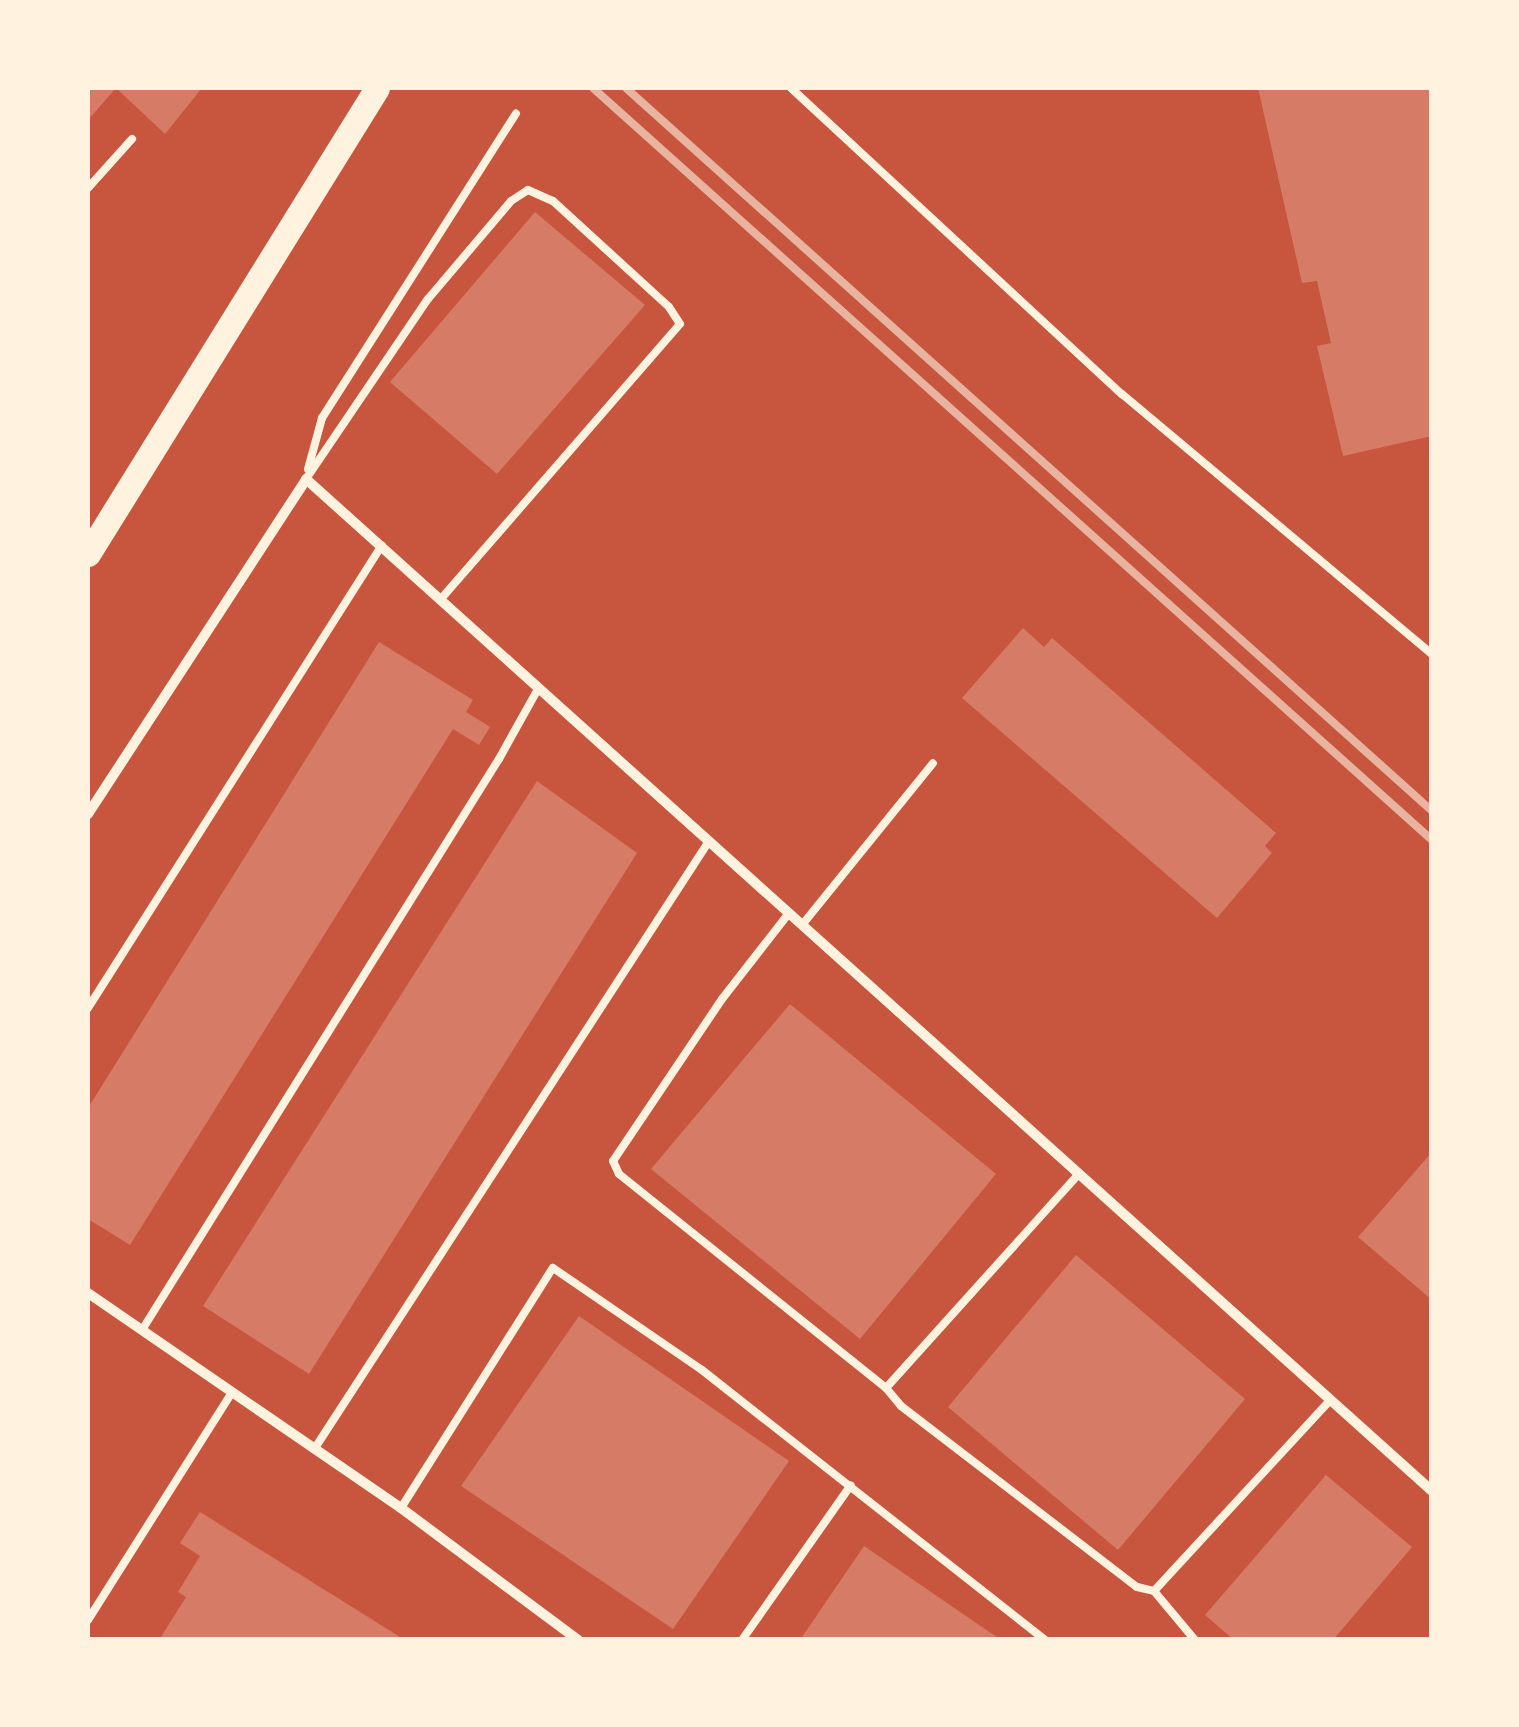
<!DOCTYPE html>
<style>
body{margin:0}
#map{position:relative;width:1519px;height:1727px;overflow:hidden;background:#c8553d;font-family:Lora,serif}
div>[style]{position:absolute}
.building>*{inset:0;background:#d67c66}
.service>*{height:8px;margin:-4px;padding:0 4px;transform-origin:4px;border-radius:4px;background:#fff3e0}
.minor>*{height:10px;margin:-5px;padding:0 5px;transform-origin:5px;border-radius:5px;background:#fff3e0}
.primary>*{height:25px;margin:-12.5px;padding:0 12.5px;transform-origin:12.5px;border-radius:12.5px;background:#fff3e0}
.rail>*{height:8px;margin:-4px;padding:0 4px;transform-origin:4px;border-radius:4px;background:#e9b49f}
span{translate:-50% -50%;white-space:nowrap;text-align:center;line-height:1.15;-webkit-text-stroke:10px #fff3e0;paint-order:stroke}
.frame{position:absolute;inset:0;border:90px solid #fff3e0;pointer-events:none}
</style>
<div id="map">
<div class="building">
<i style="clip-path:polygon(88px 88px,202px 88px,165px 134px,116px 88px,88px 120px)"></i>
<i style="clip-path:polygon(1258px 88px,1432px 88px,1432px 436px,1343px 456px,1317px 346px,1331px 343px,1317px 281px,1302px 283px)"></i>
<i style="clip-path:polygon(535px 212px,645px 305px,497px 474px,390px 382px)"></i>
<i style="clip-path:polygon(1023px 628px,1044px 647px,1052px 638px,1276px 833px,1265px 846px,1272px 853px,1217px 918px,962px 698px)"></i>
<i style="clip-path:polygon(379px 642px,473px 700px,466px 712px,490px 727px,479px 745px,453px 729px,130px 1245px,88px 1219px,88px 1108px)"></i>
<i style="clip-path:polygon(537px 781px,637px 853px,309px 1374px,203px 1306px)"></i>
<i style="clip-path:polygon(790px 1004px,996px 1174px,860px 1339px,651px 1169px)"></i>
<i style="clip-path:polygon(1432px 1152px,1432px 1300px,1358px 1237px)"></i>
<i style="clip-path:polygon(1076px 1255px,1245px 1399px,1118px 1550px,948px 1407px)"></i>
<i style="clip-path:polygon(579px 1316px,789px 1461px,673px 1629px,461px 1486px)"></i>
<i style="clip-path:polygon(1326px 1475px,1412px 1547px,1333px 1640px,1234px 1640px,1205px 1615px)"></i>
<i style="clip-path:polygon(200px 1512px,405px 1640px,159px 1640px,186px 1597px,178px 1592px,200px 1556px,180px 1543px)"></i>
<i style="clip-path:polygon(864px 1546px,1001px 1640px,800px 1640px)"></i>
</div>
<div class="service">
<i style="left:791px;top:88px;width:451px;rotate:42.8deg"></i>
<i style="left:1122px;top:394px;width:405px;rotate:40deg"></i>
<i style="left:88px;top:188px;width:66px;rotate:-48.1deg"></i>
<i style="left:308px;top:469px;width:53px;rotate:-74.6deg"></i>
<i style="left:322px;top:418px;width:361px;rotate:-57.5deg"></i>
<i style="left:306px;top:479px;width:217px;rotate:-55.9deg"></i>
<i style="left:428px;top:299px;width:128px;rotate:-49.7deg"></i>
<i style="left:511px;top:201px;width:20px;rotate:-33deg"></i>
<i style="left:528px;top:190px;width:27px;rotate:24deg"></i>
<i style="left:553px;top:201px;width:157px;rotate:42.4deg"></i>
<i style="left:669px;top:307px;width:20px;rotate:57deg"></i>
<i style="left:680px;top:324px;width:363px;rotate:131deg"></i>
<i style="left:789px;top:913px;width:109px;rotate:127.9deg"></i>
<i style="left:722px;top:999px;width:195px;rotate:123.9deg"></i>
<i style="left:613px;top:1161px;width:14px;rotate:65deg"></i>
<i style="left:619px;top:1174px;width:342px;rotate:38.7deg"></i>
<i style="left:886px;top:1388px;width:23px;rotate:50deg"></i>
<i style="left:901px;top:1406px;width:297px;rotate:37.5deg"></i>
<i style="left:1137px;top:1587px;width:17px;rotate:13deg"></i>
<i style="left:1154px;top:1591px;width:260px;rotate:-47.3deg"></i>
<i style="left:802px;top:925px;width:208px;rotate:-51deg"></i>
<i style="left:88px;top:1008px;width:548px;rotate:-57.58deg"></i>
<i style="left:142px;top:1330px;width:673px;rotate:-57.99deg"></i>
<i style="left:499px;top:759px;width:82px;rotate:-60.9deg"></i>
<i style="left:886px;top:1388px;width:288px;rotate:-48deg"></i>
<i style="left:315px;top:1448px;width:724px;rotate:-57.01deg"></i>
<i style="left:401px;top:1508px;width:284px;rotate:-57.7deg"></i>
<i style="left:553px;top:1268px;width:181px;rotate:34.4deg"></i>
<i style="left:702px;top:1370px;width:437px;rotate:38.2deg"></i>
<i style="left:1154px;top:1591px;width:64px;rotate:50.1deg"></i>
<i style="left:88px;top:1620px;width:270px;rotate:-57.7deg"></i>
<i style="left:742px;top:1640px;width:189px;rotate:-54.9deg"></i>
</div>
<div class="minor">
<i style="left:88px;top:814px;width:400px;rotate:-56.9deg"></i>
<i style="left:306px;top:479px;width:1514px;rotate:41.95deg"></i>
<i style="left:88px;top:1293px;width:380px;rotate:34.5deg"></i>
<i style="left:401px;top:1508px;width:221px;rotate:36.7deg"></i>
</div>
<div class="primary">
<i style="left:88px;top:554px;width:548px;rotate:-58.19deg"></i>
</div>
<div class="rail">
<i style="left:593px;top:88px;width:1127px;rotate:41.87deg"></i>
<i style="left:626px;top:88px;width:1083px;rotate:41.89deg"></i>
</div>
<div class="frame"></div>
</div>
